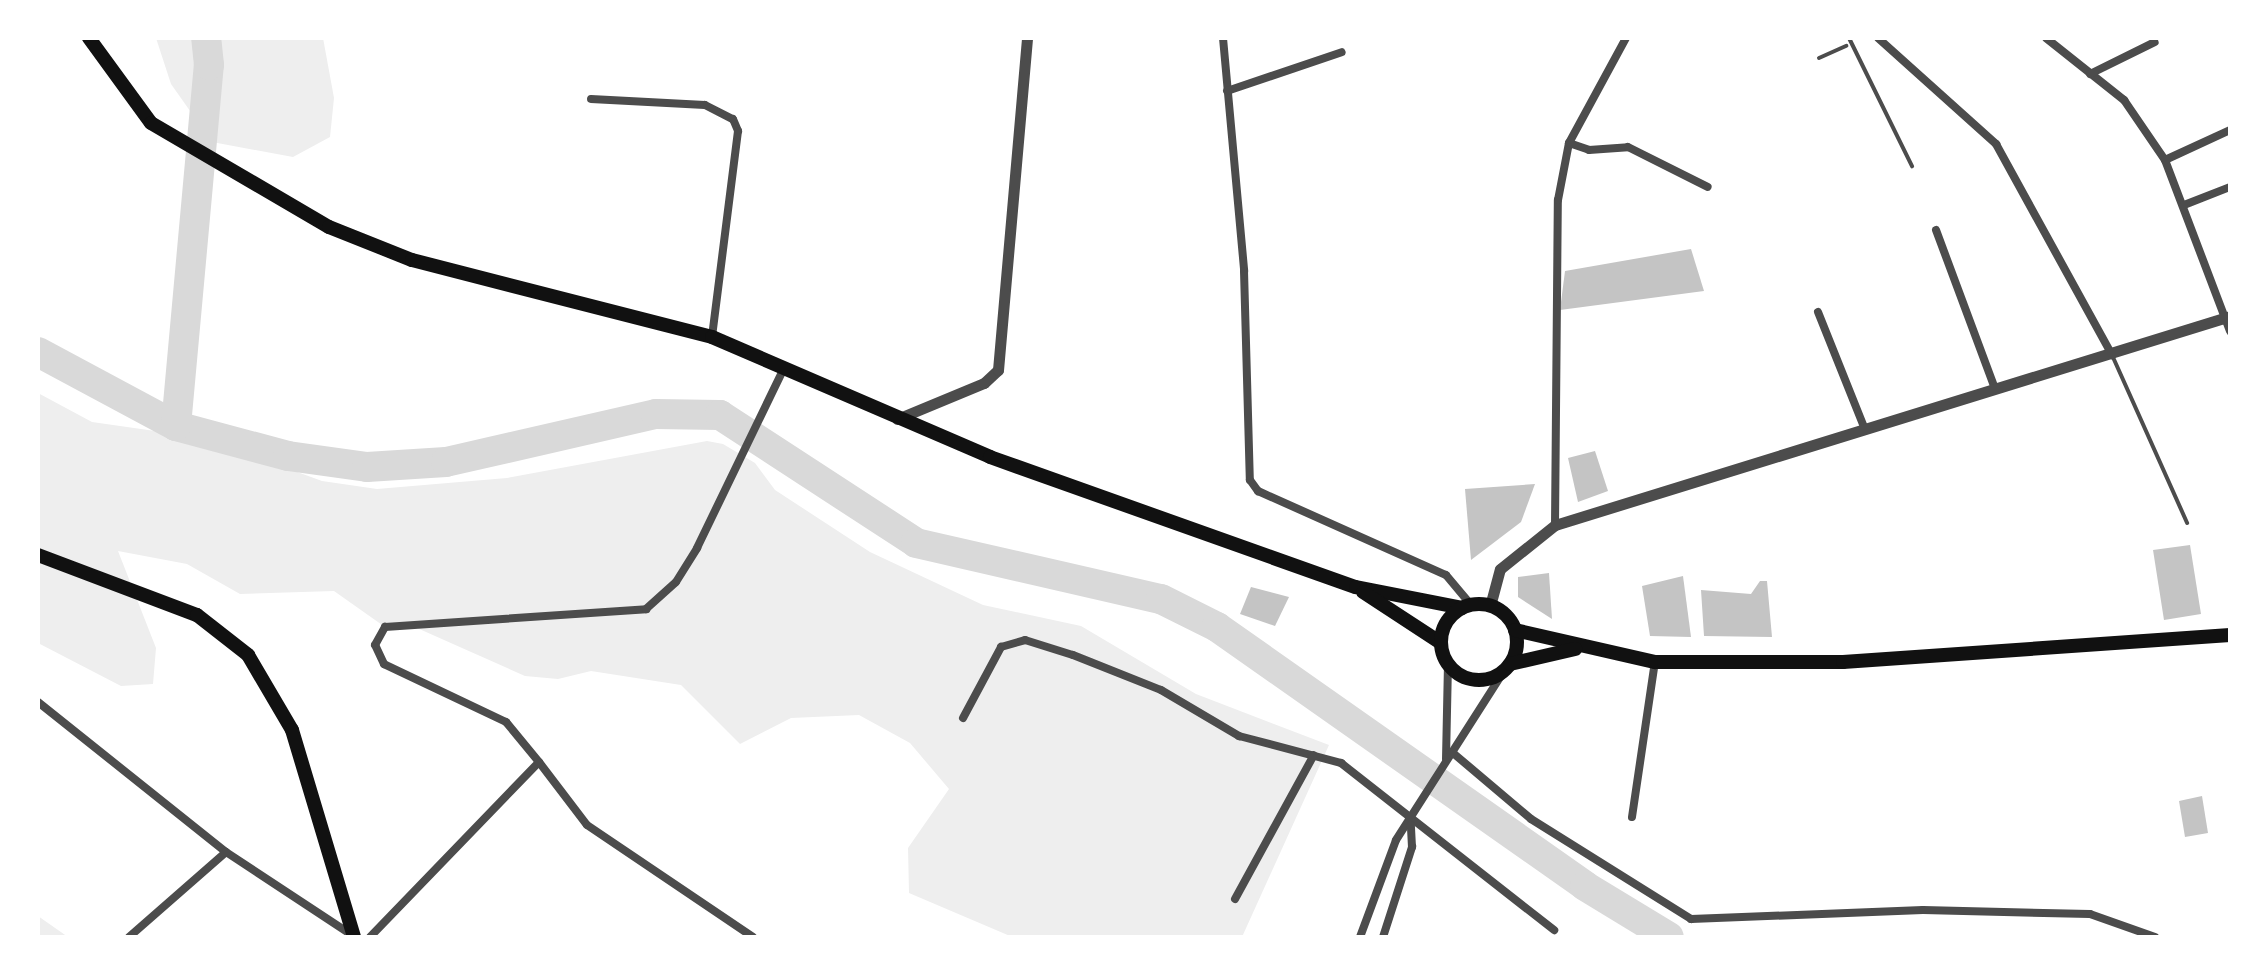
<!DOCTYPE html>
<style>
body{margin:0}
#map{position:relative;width:2268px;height:975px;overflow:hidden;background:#fff;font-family:Arial,sans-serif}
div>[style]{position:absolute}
.green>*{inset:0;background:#eee}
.river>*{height:30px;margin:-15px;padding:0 15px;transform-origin:15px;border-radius:15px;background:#d9d9d9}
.building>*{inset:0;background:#c4c4c4}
.service>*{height:4px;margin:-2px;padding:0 2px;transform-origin:2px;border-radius:2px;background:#4c4c4c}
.minor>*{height:8px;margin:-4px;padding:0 4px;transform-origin:4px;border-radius:4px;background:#4c4c4c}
.tertiary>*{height:11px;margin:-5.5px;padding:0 5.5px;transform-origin:5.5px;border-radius:5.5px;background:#4c4c4c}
.primary>*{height:14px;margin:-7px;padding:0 7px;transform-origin:7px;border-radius:7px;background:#111}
.primary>.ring{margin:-7px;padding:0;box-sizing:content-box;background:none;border:14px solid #111;border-radius:50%}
span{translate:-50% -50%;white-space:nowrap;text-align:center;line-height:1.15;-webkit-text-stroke:6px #fff;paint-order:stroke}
.frame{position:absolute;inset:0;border:40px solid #fff;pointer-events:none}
</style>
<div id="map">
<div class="green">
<i style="clip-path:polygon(156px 38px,323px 38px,334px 98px,330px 137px,293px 157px,212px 142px,171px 84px)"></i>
<i style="clip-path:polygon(38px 393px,92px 422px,204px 438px,322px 481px,377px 489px,507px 478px,707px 441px,723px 444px,755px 463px,775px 490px,870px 552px,983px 605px,1081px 626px,1196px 694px,1329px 745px,1242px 937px,1010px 936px,909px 893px,908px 848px,949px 789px,910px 743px,859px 715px,791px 718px,740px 744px,681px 685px,591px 671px,558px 679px,525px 676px,408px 624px,385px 627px,334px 591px,240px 594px,187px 564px,118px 551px,156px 648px,153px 684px,121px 686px,38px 643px)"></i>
<i style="clip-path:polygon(38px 916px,68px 937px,38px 937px)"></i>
</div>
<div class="river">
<i style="left:38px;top:352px;width:157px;rotate:28.2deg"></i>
<i style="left:176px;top:426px;width:116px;rotate:15deg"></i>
<i style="left:288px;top:456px;width:80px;rotate:7.9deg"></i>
<i style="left:367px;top:467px;width:79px;rotate:-3.6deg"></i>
<i style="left:446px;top:462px;width:215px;rotate:-12.9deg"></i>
<i style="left:656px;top:414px;width:64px;rotate:0.9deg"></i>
<i style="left:720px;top:415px;width:234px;rotate:33.1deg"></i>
<i style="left:916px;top:543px;width:251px;rotate:12.9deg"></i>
<i style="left:1161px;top:599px;width:63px;rotate:26.6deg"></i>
<i style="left:1217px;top:627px;width:450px;rotate:35.1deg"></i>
<i style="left:1585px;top:886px;width:98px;rotate:31.3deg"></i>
<i style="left:176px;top:426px;width:363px;rotate:-84.8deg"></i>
<i style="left:209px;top:65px;width:27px;rotate:-96deg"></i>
</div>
<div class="building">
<i style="clip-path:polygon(1691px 249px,1704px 291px,1560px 310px,1565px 271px)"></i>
<i style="clip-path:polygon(1595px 451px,1608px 491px,1578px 502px,1568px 458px)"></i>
<i style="clip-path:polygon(1535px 484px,1521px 522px,1471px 560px,1465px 489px)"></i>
<i style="clip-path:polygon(2190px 545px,2201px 614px,2164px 620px,2153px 550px)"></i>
<i style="clip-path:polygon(1549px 573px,1552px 619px,1518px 597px,1518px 577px)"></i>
<i style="clip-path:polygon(1683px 576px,1691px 637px,1650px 636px,1642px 586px)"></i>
<i style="clip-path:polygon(1760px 581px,1767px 581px,1772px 637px,1704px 636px,1701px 590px,1751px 594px)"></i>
<i style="clip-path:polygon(1251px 587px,1289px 597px,1275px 626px,1240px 614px)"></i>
<i style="clip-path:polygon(2202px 796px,2208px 833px,2185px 837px,2179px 801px)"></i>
</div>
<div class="service">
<i style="left:1849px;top:38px;width:143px;rotate:63.8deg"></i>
<i style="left:1819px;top:58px;width:30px;rotate:-24deg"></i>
<i style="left:2112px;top:355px;width:184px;rotate:65.9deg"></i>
</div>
<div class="minor">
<i style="left:1223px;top:38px;width:234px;rotate:84.8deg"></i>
<i style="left:1244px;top:271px;width:209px;rotate:88.4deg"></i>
<i style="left:1250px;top:480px;width:14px;rotate:54deg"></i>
<i style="left:1258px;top:491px;width:206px;rotate:24.1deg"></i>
<i style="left:1446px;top:575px;width:39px;rotate:50deg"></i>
<i style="left:1878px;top:38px;width:159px;rotate:41.9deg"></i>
<i style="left:1996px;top:144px;width:241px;rotate:61.2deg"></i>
<i style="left:2046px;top:38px;width:100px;rotate:38.5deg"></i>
<i style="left:2124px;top:100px;width:73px;rotate:55.7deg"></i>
<i style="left:2165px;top:160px;width:183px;rotate:69.2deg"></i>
<i style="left:2090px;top:74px;width:72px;rotate:-26.2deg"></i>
<i style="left:1227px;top:91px;width:121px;rotate:-18.7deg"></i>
<i style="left:591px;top:99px;width:114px;rotate:3deg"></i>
<i style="left:705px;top:105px;width:31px;rotate:27deg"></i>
<i style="left:733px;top:119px;width:13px;rotate:67deg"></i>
<i style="left:738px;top:131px;width:208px;rotate:97.2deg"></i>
<i style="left:1569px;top:143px;width:21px;rotate:19deg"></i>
<i style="left:1589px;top:150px;width:39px;rotate:-4deg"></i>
<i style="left:1628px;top:147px;width:89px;rotate:26.6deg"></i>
<i style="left:2165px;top:160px;width:72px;rotate:-24.8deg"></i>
<i style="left:2184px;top:205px;width:49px;rotate:-21.4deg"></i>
<i style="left:1936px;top:230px;width:170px;rotate:69.6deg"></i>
<i style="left:1818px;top:312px;width:124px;rotate:68.2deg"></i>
<i style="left:1555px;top:525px;width:325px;rotate:-89.5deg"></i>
<i style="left:1558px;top:200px;width:58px;rotate:-79.1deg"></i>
<i style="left:1569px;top:143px;width:119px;rotate:-61.5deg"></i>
<i style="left:38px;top:702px;width:241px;rotate:38.6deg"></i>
<i style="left:226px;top:852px;width:151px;rotate:33.4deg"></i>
<i style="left:963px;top:718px;width:81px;rotate:-61.8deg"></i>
<i style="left:1001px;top:647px;width:25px;rotate:-16deg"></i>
<i style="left:1025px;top:640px;width:50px;rotate:17.4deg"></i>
<i style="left:1073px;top:655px;width:95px;rotate:21.7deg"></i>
<i style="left:1161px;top:690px;width:91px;rotate:30.5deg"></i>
<i style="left:1239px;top:736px;width:106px;rotate:14.8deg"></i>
<i style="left:1341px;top:763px;width:271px;rotate:38.1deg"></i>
<i style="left:1453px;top:753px;width:102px;rotate:40.2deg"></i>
<i style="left:1531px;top:819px;width:189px;rotate:32deg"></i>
<i style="left:1691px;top:919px;width:232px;rotate:-2.2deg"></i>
<i style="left:1923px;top:910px;width:167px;rotate:1.4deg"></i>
<i style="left:2090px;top:914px;width:69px;rotate:19.5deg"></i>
<i style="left:1446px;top:759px;width:94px;rotate:-88.8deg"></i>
<i style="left:539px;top:762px;width:79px;rotate:52.7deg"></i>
<i style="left:587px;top:825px;width:200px;rotate:34deg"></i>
<i style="left:1632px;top:817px;width:157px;rotate:-81.6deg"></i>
<i style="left:1235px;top:899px;width:164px;rotate:-61.3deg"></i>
<i style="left:129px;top:937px;width:129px;rotate:-41.2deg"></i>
<i style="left:370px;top:937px;width:243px;rotate:-46deg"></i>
<i style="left:539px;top:762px;width:52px;rotate:-129.5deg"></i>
<i style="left:506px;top:722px;width:135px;rotate:-154.6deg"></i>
<i style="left:384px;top:664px;width:21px;rotate:-115deg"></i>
<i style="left:375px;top:645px;width:21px;rotate:-61deg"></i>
<i style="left:385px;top:627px;width:262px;rotate:-3.9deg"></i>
<i style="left:646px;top:609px;width:40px;rotate:-42deg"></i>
<i style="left:676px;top:582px;width:40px;rotate:-58deg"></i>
<i style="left:697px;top:548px;width:200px;rotate:-64.2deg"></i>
<i style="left:1360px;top:937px;width:103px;rotate:-69.6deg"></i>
<i style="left:1396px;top:840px;width:201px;rotate:-57.4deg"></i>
<i style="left:1383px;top:937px;width:95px;rotate:-72.1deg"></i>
<i style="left:1412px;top:847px;width:22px;rotate:-93deg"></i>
</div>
<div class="tertiary">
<i style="left:897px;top:419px;width:94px;rotate:-22.5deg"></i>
<i style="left:984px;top:383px;width:19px;rotate:-43deg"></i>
<i style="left:998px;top:370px;width:333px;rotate:-85deg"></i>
<i style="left:1490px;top:606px;width:38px;rotate:-75deg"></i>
<i style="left:1500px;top:569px;width:70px;rotate:-38.7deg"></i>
<i style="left:1555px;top:525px;width:707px;rotate:-17.2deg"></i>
</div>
<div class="primary">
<i style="left:89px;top:38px;width:105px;rotate:53.9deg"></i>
<i style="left:151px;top:123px;width:206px;rotate:30.3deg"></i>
<i style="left:329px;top:227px;width:89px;rotate:21.7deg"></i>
<i style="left:412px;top:260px;width:310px;rotate:14.4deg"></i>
<i style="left:712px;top:337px;width:303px;rotate:23.3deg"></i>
<i style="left:990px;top:457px;width:388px;rotate:19.6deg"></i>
<i style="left:1356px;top:587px;width:108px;rotate:11.2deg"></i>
<i style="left:38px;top:555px;width:170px;rotate:20.7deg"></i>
<i style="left:197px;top:615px;width:65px;rotate:38.1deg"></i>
<i style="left:248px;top:655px;width:87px;rotate:59.6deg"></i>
<i style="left:292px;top:730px;width:216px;rotate:73.3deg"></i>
<i style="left:1363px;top:592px;width:93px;rotate:33.2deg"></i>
<i class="ring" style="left:1441px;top:604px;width:62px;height:62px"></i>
<i style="left:1515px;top:630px;width:144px;rotate:12.9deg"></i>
<i style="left:1655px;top:662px;width:188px"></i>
<i style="left:1843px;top:662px;width:388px;rotate:-4deg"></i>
<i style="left:1510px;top:664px;width:67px;rotate:-13deg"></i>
</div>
<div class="frame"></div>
</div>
